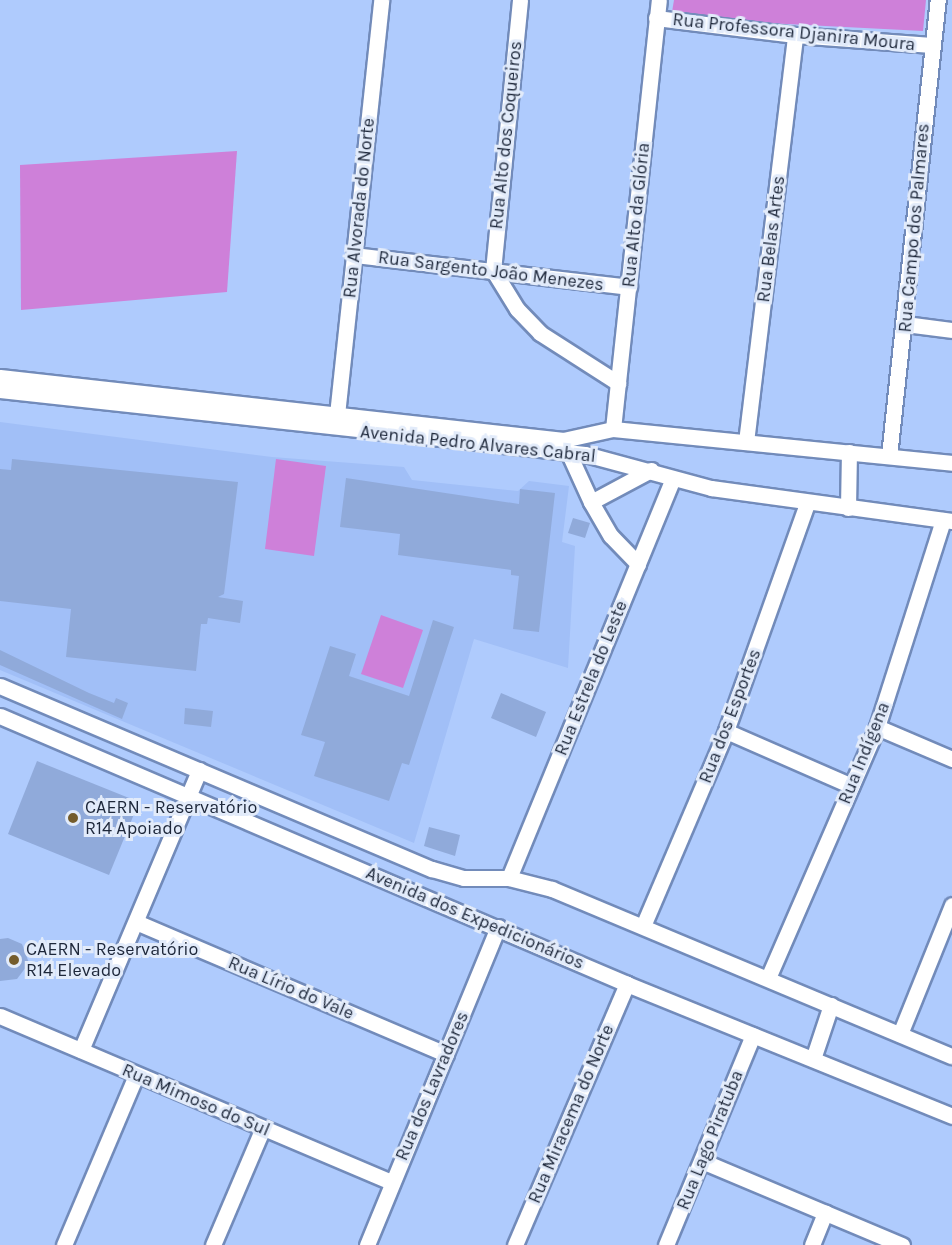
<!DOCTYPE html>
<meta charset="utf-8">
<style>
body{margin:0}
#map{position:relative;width:952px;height:1245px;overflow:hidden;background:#afcbfd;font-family:Karla,sans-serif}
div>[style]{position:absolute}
.built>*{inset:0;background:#a1bff7}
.green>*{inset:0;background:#ce80d9}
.building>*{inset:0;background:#90aada}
.roads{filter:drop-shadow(2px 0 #728bba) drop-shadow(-2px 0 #728bba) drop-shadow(0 2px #728bba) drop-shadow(0 -2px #728bba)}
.minor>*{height:15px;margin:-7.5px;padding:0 7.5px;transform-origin:7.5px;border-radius:7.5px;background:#fff}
.dots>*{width:16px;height:16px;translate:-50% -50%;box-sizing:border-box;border:3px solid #e2ebfa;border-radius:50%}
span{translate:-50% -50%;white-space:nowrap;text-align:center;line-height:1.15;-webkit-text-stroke:6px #e2ebfa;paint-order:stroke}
.street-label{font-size:18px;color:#1d273a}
.poi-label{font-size:18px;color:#1d273a}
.left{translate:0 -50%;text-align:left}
</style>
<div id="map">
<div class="built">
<i style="clip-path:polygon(0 422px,272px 457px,404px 467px,412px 480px,518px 491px,529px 481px,569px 486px,562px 542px,575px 546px,568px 668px,474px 639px,414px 843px,0 670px)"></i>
</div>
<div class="green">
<i style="clip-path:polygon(674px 0,926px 0,923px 31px,671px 18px)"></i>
<i style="clip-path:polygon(237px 151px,227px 292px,21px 310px,20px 165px)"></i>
<i style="clip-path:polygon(276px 459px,326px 466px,314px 556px,265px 549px)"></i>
<i style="clip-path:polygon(381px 615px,423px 630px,403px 688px,361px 674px)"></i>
</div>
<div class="building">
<i style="clip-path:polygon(12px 459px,238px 482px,224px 594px,218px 597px,243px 601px,240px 623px,208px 618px,207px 624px,201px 624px,196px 671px,66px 657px,71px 609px,0 601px,0 469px,11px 470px)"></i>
<i style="clip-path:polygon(346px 478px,519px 504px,520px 489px,555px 493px,539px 632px,513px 629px,519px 576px,511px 575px,511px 570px,398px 555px,400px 534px,340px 527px)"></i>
<i style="clip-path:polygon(573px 518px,590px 523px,585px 538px,568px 533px)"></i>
<i style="clip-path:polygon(433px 620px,454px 627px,409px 765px,402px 763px,389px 801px,314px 776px,325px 742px,301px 735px,330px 646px,356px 654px,349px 676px,409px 696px)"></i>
<i style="clip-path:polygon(0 650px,89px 693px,114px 703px,116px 698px,128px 703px,122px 719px,0 665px)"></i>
<i style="clip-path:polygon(501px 693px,546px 712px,536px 737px,491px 718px)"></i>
<i style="clip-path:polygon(185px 708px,213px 711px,211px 727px,184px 724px)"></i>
<i style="clip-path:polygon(37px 761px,139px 802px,109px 875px,8px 834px)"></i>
<i style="clip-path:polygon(429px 827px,460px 835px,455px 856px,424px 846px)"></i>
<i style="clip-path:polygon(8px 938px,22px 944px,29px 963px,17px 979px,0 981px,0 939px)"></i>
</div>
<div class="roads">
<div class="minor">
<i style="left:520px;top:0;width:271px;rotate:95.7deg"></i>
<i style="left:493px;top:270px;width:46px;rotate:58.4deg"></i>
<i style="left:517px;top:309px;width:33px;rotate:46deg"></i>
<i style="left:540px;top:333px;width:93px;rotate:32.7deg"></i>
<i style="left:656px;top:18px;width:140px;rotate:7deg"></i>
<i style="left:795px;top:35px;width:137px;rotate:4.2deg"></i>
<i style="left:354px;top:255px;width:277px;rotate:6.6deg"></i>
<i style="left:905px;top:324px;width:47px;rotate:7.3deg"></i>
<i style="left:0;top:377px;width:567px;rotate:6.38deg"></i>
<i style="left:563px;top:440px;width:51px;rotate:-12.4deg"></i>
<i style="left:613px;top:429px;width:341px;rotate:5.7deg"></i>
<i style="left:0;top:390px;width:588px;rotate:6.24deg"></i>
<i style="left:585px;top:454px;width:131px;rotate:15.1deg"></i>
<i style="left:711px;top:488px;width:243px;rotate:7.8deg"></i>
<i style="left:336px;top:424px;width:426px;rotate:-83.9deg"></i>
<i style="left:613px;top:429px;width:431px;rotate:-83.9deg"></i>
<i style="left:746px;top:442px;width:410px;rotate:-83.1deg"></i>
<i style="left:564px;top:443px;width:65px;rotate:65.4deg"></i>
<i style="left:591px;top:502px;width:68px;rotate:-28.1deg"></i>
<i style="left:889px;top:456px;width:459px;rotate:-83.9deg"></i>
<i style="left:591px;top:502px;width:39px;rotate:60deg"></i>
<i style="left:611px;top:536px;width:39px;rotate:46deg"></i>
<i style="left:848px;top:508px;width:56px;rotate:-89deg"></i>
<i style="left:0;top:686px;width:469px;rotate:23deg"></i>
<i style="left:432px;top:869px;width:33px;rotate:16deg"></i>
<i style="left:464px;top:878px;width:45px"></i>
<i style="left:509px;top:878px;width:44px;rotate:14.3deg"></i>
<i style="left:552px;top:889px;width:433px;rotate:22.7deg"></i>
<i style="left:0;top:716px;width:682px;rotate:23.14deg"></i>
<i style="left:627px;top:984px;width:351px;rotate:22.1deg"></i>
<i style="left:877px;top:727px;width:82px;rotate:23.1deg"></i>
<i style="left:726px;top:731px;width:137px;rotate:23.6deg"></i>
<i style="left:509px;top:878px;width:431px;rotate:-67.7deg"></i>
<i style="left:136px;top:922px;width:337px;rotate:23.1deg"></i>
<i style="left:643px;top:926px;width:212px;rotate:-66.9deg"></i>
<i style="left:726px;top:731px;width:242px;rotate:-70.4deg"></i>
<i style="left:768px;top:978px;width:274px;rotate:-66.5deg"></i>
<i style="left:877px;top:727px;width:217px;rotate:-72.3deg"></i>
<i style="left:0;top:1016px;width:426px;rotate:23deg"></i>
<i style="left:900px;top:1034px;width:139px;rotate:-68deg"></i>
<i style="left:81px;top:1050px;width:304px;rotate:-67.1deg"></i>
<i style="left:813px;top:1059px;width:57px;rotate:-71.6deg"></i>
<i style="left:702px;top:1161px;width:217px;rotate:22.8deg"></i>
<i style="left:64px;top:1245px;width:185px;rotate:-67deg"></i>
<i style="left:213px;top:1245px;width:127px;rotate:-66.9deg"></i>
<i style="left:367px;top:1245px;width:344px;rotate:-67.6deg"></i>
<i style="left:515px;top:1245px;width:284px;rotate:-66.8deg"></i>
<i style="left:666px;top:1245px;width:227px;rotate:-67.5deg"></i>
<i style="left:812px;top:1245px;width:35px;rotate:-68deg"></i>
</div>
</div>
<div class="dots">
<i style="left:73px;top:818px;background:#745c2c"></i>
<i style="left:14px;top:960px;background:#745c2c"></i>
</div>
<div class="street-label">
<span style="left:794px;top:32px;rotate:6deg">Rua Professora Djanira Moura</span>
<span style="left:506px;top:135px;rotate:-84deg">Rua Alto dos Coqueiros</span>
<span style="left:359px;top:208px;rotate:-84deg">Rua Alvorada do Norte</span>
<span style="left:636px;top:215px;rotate:-84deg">Rua Alto da Glória</span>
<span style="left:914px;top:228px;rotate:-85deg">Rua Campo dos Palmares</span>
<span style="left:771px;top:239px;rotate:-83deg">Rua Belas Artes</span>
<span style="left:491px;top:271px;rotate:7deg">Rua Sargento João Menezes</span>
<span style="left:478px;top:444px;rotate:6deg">Avenida Pedro Alvares Cabral</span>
<span style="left:591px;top:678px;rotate:-68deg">Rua Estrela do Leste</span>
<span style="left:730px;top:716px;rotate:-69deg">Rua dos Esportes</span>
<span style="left:864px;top:753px;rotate:-68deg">Rua Indígena</span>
<span style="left:475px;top:918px;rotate:23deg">Avenida dos Expedicionários</span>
<span style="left:291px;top:988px;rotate:23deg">Rua Lírio do Vale</span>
<span style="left:432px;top:1086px;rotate:-67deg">Rua dos Lavradores</span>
<span style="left:196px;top:1100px;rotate:23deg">Rua Mimoso do Sul</span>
<span style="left:571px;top:1114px;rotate:-67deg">Rua Miracema do Norte</span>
<span style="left:710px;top:1140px;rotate:-68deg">Rua Lago Piratuba</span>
</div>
<div class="poi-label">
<span class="left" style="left:85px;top:818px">CAERN - Reservatório<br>R14 Apoiado</span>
<span class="left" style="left:26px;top:960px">CAERN - Reservatório<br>R14 Elevado</span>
</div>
</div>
